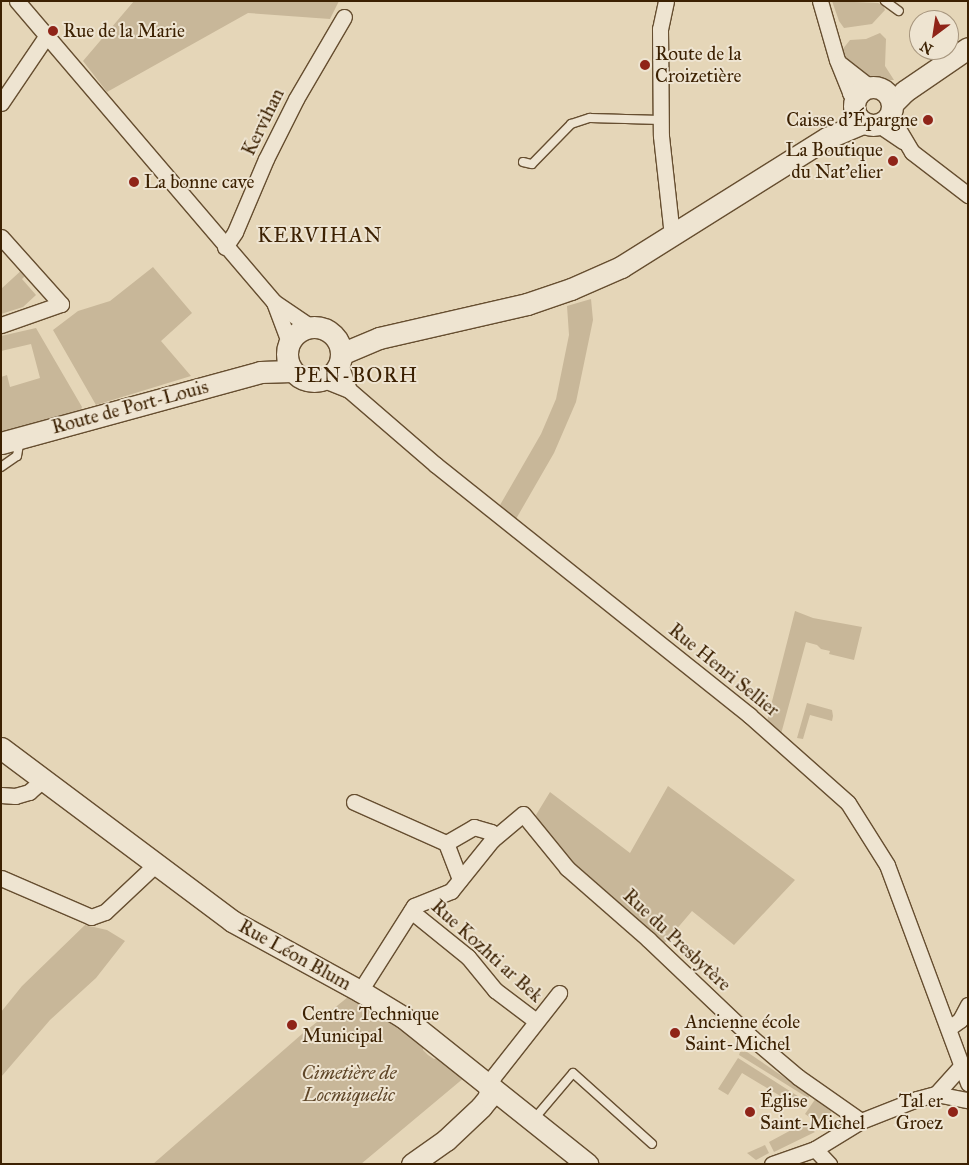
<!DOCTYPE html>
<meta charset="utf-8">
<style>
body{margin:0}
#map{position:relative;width:969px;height:1165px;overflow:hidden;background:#e5d6b8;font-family:"IM FELL Great Primer",serif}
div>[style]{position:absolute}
.green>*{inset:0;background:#c8b799}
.roads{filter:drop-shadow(1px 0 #664e30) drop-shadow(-1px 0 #664e30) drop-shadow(0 1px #664e30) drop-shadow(0 -1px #664e30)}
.lane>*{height:8px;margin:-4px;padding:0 4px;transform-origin:4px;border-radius:4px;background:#eee4d1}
.street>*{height:15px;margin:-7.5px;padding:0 7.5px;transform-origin:7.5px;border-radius:7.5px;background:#eee4d1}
.secondary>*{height:21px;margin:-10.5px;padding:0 10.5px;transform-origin:10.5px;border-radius:10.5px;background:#eee4d1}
.secondary>.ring{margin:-10.5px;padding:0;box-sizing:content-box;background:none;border:21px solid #eee4d1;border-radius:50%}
.dots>*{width:14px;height:14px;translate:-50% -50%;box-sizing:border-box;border:2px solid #eee4d1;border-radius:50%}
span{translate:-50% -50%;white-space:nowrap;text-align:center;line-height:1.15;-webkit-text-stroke:4px #eee4d1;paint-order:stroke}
.poi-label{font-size:19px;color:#3c2102}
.left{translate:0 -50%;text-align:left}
.right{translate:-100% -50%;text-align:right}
.street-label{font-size:19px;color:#3c2102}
.park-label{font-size:19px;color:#5f4628;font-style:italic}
.quarter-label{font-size:21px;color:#3c2102;letter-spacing:1px}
.frame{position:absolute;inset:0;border:2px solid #3c2102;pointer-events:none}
.north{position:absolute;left:909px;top:10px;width:50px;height:50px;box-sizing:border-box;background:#eee4d1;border:1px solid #a7967e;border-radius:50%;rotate:211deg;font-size:14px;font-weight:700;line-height:20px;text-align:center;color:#3c2102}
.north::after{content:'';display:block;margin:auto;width:18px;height:22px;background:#8f2418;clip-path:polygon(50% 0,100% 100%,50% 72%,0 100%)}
</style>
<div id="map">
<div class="green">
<i style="clip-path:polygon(134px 1px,339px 1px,330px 19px,248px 13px,107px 92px,83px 61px)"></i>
<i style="clip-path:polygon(832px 1px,878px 3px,883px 5px,885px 10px,872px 24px,844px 28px,839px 21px)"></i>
<i style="clip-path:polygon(880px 33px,886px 39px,885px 66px,894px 80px,873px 80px,854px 68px,843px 54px,842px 50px,850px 40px,866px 39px)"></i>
<i style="clip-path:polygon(153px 267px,192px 313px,161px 341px,191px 376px,96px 405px,53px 330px,78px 311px,110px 301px)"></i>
<i style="clip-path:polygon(24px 268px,29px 272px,22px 279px,36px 295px,23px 307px,1px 314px,1px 289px)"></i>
<i style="clip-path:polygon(591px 299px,593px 320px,576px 402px,554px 453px,516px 519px,500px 505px,541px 434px,556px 399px,569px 335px,567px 306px)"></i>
<i style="clip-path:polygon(36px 328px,82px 407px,79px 414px,1px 432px,1px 377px,7px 375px,10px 387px,40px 378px,31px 344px,1px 351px,1px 336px)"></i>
<i style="clip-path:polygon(795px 611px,813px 618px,862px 627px,854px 660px,829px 654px,830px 651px,821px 649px,817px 645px,806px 642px,781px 734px,767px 721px)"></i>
<i style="clip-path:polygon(807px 703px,832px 710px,833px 716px,832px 721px,810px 715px,803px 739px,797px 738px)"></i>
<i style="clip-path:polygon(668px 786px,795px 880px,734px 945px,692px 911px,663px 945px,553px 848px,536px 815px,550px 792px,630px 853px)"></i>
<i style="clip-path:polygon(85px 925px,107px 930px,125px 941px,96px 978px,50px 1020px,1px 1077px,1px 1012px,22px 986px)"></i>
<i style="clip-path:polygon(348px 997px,398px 1024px,423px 1046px,423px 1050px,428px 1055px,434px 1059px,439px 1057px,465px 1077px,361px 1164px,153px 1164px,302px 1034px)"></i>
<i style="clip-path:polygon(740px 1052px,747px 1052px,810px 1095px,808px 1098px,739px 1055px)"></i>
<i style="clip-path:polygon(738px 1058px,807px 1102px,802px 1109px,742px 1073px,728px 1095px,718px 1089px)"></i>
<i style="clip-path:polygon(816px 1098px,831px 1111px,830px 1119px,824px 1127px,805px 1114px)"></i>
<i style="clip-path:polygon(800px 1122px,815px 1132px,774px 1152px,769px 1142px,795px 1128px)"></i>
<i style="clip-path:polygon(765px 1145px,769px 1153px,756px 1160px,747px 1153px)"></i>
</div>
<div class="roads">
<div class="lane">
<i style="left:885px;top:1px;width:17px;rotate:36deg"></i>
<i style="left:523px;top:162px;width:9px;rotate:13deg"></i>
<i style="left:532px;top:164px;width:56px;rotate:-45.7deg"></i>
<i style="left:571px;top:124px;width:20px;rotate:-18deg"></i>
<i style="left:590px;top:118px;width:71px;rotate:1.6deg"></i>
<i style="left:1px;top:467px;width:19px;rotate:-35deg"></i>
<i style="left:17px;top:456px;width:17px;rotate:-80deg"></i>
<i style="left:534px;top:1119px;width:60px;rotate:-49.7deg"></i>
<i style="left:573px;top:1073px;width:106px;rotate:41.9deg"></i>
</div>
<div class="street">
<i style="left:17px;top:1px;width:396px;rotate:49.5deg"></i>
<i style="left:274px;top:302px;width:45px;rotate:34deg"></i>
<i style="left:666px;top:1px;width:29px;rotate:102deg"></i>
<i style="left:660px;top:29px;width:107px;rotate:89.5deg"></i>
<i style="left:661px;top:136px;width:100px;rotate:83.7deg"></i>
<i style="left:820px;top:1px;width:61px;rotate:73.9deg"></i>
<i style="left:837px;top:60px;width:35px;rotate:68deg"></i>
<i style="left:850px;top:93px;width:7px;rotate:56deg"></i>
<i style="left:839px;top:63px;width:39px;rotate:38deg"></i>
<i style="left:1px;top:103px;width:82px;rotate:-55.9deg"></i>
<i style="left:890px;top:115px;width:43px;rotate:59.3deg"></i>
<i style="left:912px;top:152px;width:71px;rotate:37.5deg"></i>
<i style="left:879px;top:125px;width:29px;rotate:34deg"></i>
<i style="left:1px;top:237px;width:90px;rotate:48.2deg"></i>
<i style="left:61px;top:304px;width:64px;rotate:160.7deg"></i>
<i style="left:225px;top:247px;width:18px;rotate:-56deg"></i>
<i style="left:235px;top:232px;width:79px;rotate:-67deg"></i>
<i style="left:266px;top:159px;width:67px;rotate:-63.4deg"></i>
<i style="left:296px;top:99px;width:95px;rotate:-59.7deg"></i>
<i style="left:274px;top:302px;width:43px;rotate:69.4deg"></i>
<i style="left:340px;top:363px;width:28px;rotate:72deg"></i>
<i style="left:324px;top:380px;width:27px;rotate:22deg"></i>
<i style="left:349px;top:390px;width:115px;rotate:40.8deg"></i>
<i style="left:436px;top:465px;width:401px;rotate:38.6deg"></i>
<i style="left:749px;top:715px;width:132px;rotate:41.6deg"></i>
<i style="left:848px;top:803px;width:73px;rotate:57.8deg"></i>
<i style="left:887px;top:865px;width:233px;rotate:69.6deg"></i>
<i style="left:1px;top:795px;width:14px;rotate:4deg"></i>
<i style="left:15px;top:796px;width:15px;rotate:-16deg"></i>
<i style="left:29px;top:792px;width:18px;rotate:-41deg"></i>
<i style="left:354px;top:802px;width:101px;rotate:24deg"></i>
<i style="left:492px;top:840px;width:40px;rotate:-40deg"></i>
<i style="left:523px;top:814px;width:70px;rotate:50.8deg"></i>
<i style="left:567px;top:868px;width:108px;rotate:41.2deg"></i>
<i style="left:648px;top:939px;width:144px;rotate:43.6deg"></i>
<i style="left:752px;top:1038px;width:60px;rotate:40.3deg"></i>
<i style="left:798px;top:1077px;width:77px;rotate:34.9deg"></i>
<i style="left:1px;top:878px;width:98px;rotate:23.4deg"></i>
<i style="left:91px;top:917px;width:15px;rotate:-20deg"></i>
<i style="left:105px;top:912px;width:69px;rotate:-43.2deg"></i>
<i style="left:411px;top:911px;width:73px;rotate:38.9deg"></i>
<i style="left:468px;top:957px;width:43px;rotate:50.7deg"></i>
<i style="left:495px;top:990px;width:51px;rotate:37.1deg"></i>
<i style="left:360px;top:991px;width:101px;rotate:-57.6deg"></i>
<i style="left:414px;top:906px;width:40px;rotate:-22deg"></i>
<i style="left:451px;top:891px;width:65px;rotate:-51.2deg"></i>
<i style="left:492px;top:840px;width:8px;rotate:-97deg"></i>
<i style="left:491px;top:832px;width:18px;rotate:-164deg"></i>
<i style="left:474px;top:827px;width:32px;rotate:150deg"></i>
<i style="left:446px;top:843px;width:39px;rotate:69deg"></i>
<i style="left:949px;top:1028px;width:14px;rotate:-36deg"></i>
<i style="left:960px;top:1020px;width:17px;rotate:-62deg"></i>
<i style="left:490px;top:1087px;width:10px;rotate:-73deg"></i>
<i style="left:493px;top:1077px;width:107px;rotate:-51.8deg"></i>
<i style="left:936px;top:1094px;width:38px;rotate:-48deg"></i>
<i style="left:815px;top:1149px;width:21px;rotate:47deg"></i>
<i style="left:772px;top:1164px;width:46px;rotate:-19.2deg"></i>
<i style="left:815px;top:1149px;width:54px;rotate:-31.3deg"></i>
<i style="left:861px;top:1121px;width:60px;rotate:-21.4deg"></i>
<i style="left:917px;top:1099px;width:20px;rotate:-15deg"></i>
<i style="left:936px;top:1094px;width:33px;rotate:11deg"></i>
</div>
<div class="secondary">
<i class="ring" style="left:854px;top:87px;width:17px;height:17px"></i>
<i style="left:892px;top:104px;width:18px;rotate:-45deg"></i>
<i style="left:905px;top:91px;width:76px;rotate:-34.3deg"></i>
<i class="ring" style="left:287px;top:327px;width:33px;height:33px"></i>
<i style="left:341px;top:354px;width:41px;rotate:-22.8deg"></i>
<i style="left:379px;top:338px;width:152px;rotate:-12.9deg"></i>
<i style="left:527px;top:304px;width:46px;rotate:-18.8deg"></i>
<i style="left:571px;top:289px;width:55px;rotate:-23.7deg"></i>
<i style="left:621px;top:267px;width:243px;rotate:-32.1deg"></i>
<i style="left:827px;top:138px;width:39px;rotate:-23deg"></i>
<i style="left:1px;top:443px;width:269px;rotate:-15.3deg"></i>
<i style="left:260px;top:372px;width:32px;rotate:-2deg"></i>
<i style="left:1px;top:748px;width:289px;rotate:36.8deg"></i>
<i style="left:232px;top:921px;width:146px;rotate:28.7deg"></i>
<i style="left:360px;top:991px;width:50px;rotate:31.2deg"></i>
<i style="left:403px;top:1017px;width:236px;rotate:38.6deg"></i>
<i style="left:412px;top:1164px;width:42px;rotate:-35.2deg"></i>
<i style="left:446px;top:1140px;width:48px;rotate:-43.3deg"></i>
<i style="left:481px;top:1107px;width:13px;rotate:-51deg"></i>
<i style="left:489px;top:1097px;width:10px;rotate:-84deg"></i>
</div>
</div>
<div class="dots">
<i style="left:53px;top:31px;background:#8f2418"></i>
<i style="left:645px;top:65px;background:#8f2418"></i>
<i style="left:928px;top:120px;background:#8f2418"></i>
<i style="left:893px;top:161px;background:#8f2418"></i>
<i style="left:134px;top:182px;background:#8f2418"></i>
<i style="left:292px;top:1025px;background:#8f2418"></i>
<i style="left:675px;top:1033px;background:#8f2418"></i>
<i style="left:750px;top:1112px;background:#8f2418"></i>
<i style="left:953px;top:1112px;background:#8f2418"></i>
</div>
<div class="poi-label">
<span class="left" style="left:63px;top:31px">Rue de la Marie</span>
<span class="left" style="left:655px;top:65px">Route de la<br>Croizetière</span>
<span class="right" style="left:918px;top:120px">Caisse d'Épargne</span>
<span class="right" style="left:883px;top:161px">La Boutique<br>du Nat'elier</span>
<span class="left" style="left:144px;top:182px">La bonne cave</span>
<span class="left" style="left:302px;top:1025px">Centre Technique<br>Municipal</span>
<span class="left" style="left:685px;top:1033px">Ancienne école<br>Saint-Michel</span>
<span class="left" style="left:760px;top:1112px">Église<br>Saint-Michel</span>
<span class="right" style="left:943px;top:1112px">Tal er<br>Groez</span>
</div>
<div class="street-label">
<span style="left:263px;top:122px;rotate:-64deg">Kervihan</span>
<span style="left:130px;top:407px;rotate:-15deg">Route de Port-Louis</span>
<span style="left:724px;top:670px;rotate:39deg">Rue Henri Sellier</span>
<span style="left:677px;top:940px;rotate:43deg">Rue du Presbytère</span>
<span style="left:487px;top:951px;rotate:42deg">Rue Kozhti ar Bek</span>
<span style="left:295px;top:955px;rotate:29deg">Rue Léon Blum</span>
</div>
<div class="park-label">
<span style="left:349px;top:1084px">Cimetière de<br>Locmiquelic</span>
</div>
<div class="quarter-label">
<span style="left:320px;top:235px">KERVIHAN</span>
<span style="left:356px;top:375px">PEN-BORH</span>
</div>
<div class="frame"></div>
<div class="north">N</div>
</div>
